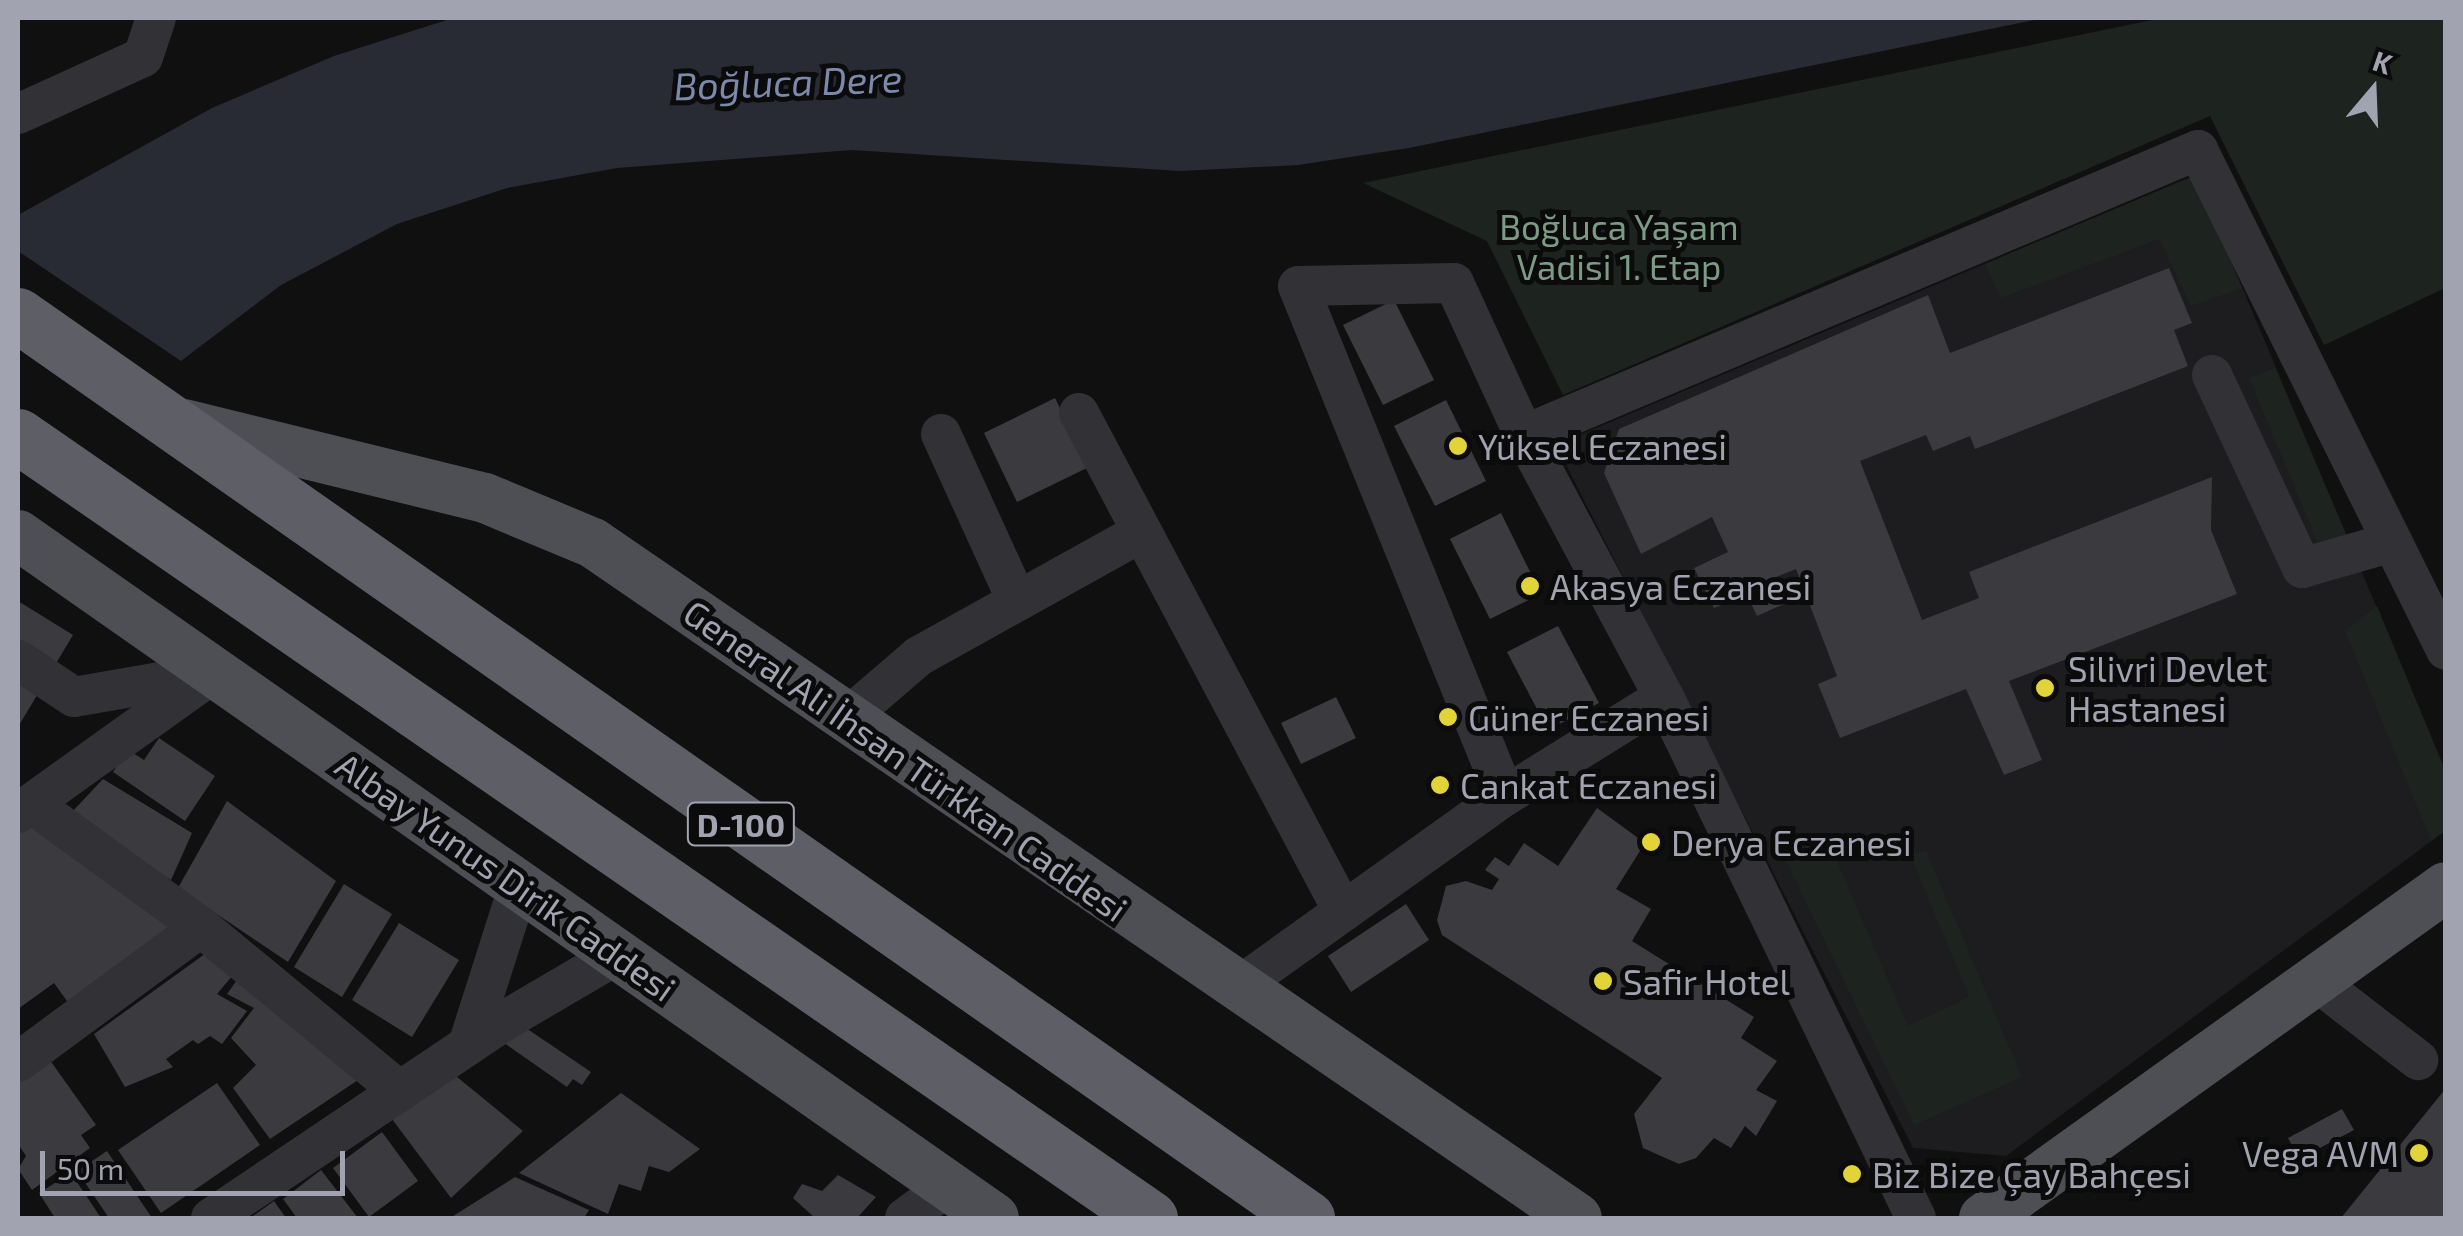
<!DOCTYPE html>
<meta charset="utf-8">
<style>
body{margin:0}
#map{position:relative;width:2463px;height:1236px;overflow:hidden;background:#101011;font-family:"Exo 2",sans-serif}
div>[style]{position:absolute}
.built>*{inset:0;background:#1d1c1e}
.green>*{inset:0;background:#1d241f}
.water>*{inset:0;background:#282b34}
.building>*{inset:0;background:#3b3a3e}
.minor>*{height:40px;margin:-20px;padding:0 20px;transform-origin:20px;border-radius:20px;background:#323236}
.major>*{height:50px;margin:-25px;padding:0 25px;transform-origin:25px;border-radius:25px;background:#4e4e55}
.highway>*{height:55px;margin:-27.5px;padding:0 27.5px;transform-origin:27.5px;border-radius:27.5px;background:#5e5e67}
.dots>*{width:28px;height:28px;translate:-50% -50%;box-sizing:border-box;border:5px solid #0c0b0c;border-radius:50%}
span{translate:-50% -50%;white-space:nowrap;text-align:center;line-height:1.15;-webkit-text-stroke:10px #0c0b0c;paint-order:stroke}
.shield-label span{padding:2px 8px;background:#0c0b0c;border:2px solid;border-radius:8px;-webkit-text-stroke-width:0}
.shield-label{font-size:32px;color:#a2a3b1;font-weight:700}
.park-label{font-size:35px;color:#7b9b85}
.poi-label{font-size:35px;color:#a2a3b1}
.left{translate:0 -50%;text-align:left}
.right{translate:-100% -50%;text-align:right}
.street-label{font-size:35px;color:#a2a3b1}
.water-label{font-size:38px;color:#7b89aa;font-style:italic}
.frame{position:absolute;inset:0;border:20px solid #a2a3b1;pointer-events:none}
.north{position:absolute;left:2323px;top:40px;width:100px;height:100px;-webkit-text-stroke:8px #0c0b0c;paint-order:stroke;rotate:19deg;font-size:28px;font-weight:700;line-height:40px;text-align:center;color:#a2a3b1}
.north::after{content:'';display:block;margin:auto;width:35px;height:45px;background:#a2a3b1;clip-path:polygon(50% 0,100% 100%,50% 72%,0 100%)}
.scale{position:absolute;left:40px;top:1151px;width:305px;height:45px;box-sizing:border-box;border:5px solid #a2a3b1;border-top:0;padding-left:12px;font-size:30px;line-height:35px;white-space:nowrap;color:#a2a3b1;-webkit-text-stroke:8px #0c0b0c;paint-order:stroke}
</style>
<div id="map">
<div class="built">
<i style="clip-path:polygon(2195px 175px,2445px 770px,2445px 831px,2006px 1156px,1913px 1148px,1556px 445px)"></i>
</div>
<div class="green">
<i style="clip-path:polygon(2162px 18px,2445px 18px,2445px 288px,2324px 345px,2210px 116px,1563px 395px,1487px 241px,1363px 183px)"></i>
<i style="clip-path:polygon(2192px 177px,2242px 288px,2191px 306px,2159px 239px,2001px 298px,1985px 264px)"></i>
<i style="clip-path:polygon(2275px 368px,2349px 541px,2322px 553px,2249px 378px)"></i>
<i style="clip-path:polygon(2377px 606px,2445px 770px,2445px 831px,2431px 841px,2345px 631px)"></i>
<i style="clip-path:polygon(1780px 849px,1837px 861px,1908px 1026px,1969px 997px,1910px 854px,1926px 851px,2022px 1077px,1914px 1125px)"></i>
</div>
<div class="water">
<i style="clip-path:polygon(453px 18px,2044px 18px,1409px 148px,1298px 165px,1180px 171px,852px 150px,617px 168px,507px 188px,397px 224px,281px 285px,181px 361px,18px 251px,18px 215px,212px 108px,334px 56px)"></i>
</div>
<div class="building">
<i style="clip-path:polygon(2169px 268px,2192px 323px,2174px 330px,2188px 366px,1975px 449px,1970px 436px,1933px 451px,1926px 435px,1860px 461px,1922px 620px,1979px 598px,1969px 572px,2212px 477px,2211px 530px,2237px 594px,2009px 681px,2042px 760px,2004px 775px,1966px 689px,1840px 738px,1818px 684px,1837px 676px,1796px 569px,1774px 578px,1784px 604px,1757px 616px,1747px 595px,1714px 608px,1694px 568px,1728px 552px,1712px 517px,1641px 554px,1604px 473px,1619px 429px,1928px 295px,1950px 353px)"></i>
<i style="clip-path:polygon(1394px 300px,1434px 380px,1383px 405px,1343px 325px)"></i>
<i style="clip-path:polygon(1055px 398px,1089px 467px,1017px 502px,984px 433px)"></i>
<i style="clip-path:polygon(1446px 400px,1486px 481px,1435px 506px,1394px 426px)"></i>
<i style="clip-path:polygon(1501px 513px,1541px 594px,1490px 619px,1450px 539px)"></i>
<i style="clip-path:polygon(18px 601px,73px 635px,18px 727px)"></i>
<i style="clip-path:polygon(1558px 626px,1599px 703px,1548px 730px,1507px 652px)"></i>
<i style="clip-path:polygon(1336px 697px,1356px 738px,1301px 764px,1281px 723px)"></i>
<i style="clip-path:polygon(159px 738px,215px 776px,185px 821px,113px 772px,128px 750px,144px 760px)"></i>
<i style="clip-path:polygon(103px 779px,192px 833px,171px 880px,71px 813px)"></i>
<i style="clip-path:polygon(227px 801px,336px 881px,288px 962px,178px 888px)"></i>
<i style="clip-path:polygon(1597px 808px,1645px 843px,1616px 889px,1651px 909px,1632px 941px,1754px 1017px,1741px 1038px,1777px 1061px,1756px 1090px,1777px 1101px,1756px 1136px,1745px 1126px,1731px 1148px,1714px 1138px,1696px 1158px,1679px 1164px,1643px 1148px,1634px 1114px,1662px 1078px,1442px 935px,1437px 920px,1446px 886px,1466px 881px,1492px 890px,1499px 879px,1485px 870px,1495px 857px,1509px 866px,1524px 843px,1558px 866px)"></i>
<i style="clip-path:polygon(25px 820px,169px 922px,173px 936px,72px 1008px,54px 983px,18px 1009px,18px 826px)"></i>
<i style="clip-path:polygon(344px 884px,392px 914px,342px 997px,294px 967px)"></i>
<i style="clip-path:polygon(1406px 904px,1429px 940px,1351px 992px,1328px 956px)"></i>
<i style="clip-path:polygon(399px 923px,459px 960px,412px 1037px,352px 1000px)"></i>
<i style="clip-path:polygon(209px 951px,238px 969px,217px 994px,247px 1011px,222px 1044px,210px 1036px,198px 1044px,193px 1040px,166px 1059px,173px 1067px,125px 1087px,94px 1034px)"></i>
<i style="clip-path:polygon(242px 973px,367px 1074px,270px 1139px,233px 1088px,256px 1065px,231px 1038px,254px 1008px,227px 994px)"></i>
<i style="clip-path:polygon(520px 1024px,591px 1072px,582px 1085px,573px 1079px,567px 1087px,497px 1038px)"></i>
<i style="clip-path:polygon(47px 1056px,96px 1125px,81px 1135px,90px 1148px,32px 1190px,18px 1169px,26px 1156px,18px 1144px,18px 1076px)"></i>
<i style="clip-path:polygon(451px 1072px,523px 1131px,451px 1198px,389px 1115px)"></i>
<i style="clip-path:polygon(217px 1083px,260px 1145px,161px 1213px,118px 1150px)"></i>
<i style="clip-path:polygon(2446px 1088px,2446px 1218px,2341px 1218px)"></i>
<i style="clip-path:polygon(621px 1093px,700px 1149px,669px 1172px,649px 1166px,641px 1191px,619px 1184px,608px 1214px,519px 1173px)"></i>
<i style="clip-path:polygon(2342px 1109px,2354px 1130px,2299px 1159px,2288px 1138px)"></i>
<i style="clip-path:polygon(382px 1132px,418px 1181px,369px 1217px,333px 1168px)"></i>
<i style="clip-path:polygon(107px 1151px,152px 1218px,109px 1218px,77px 1171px)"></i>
<i style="clip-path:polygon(321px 1170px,358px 1218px,297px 1218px,283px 1199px)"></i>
<i style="clip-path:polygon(71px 1173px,101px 1218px,55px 1218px,39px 1193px)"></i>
<i style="clip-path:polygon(838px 1175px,876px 1197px,857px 1218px,815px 1218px,793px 1198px,802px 1184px,822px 1191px)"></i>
<i style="clip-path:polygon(515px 1177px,589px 1210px,584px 1218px,450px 1218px)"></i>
<i style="clip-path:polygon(274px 1201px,286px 1218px,250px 1218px)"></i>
</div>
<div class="minor">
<i style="left:18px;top:114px;width:137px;rotate:-24.5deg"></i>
<i style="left:143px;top:57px;width:41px;rotate:-71.6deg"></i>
<i style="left:2212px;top:375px;width:213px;rotate:65deg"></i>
<i style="left:2302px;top:568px;width:94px;rotate:-16.1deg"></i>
<i style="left:1079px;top:413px;width:564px;rotate:62.07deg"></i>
<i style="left:941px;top:434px;width:183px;rotate:65.5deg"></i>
<i style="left:1524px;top:435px;width:732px;rotate:-22.92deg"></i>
<i style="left:2198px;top:150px;width:558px;rotate:63.62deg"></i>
<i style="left:18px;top:660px;width:67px;rotate:33.5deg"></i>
<i style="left:74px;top:697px;width:134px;rotate:-9.9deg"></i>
<i style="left:848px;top:717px;width:94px;rotate:-40.7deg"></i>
<i style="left:919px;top:656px;width:255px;rotate:-29.1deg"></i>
<i style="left:1505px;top:796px;width:550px;rotate:-112.09deg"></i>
<i style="left:1298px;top:286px;width:156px;rotate:-1.1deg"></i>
<i style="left:1454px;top:283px;width:167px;rotate:65.3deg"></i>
<i style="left:1524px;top:435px;width:297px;rotate:61.9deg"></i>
<i style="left:1664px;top:697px;width:579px;rotate:64.19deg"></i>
<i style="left:32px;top:804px;width:209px;rotate:36deg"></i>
<i style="left:201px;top:927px;width:258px;rotate:39.5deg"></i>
<i style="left:18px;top:813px;width:242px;rotate:-35.6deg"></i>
<i style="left:2313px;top:979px;width:133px;rotate:37.6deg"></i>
<i style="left:1235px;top:989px;width:332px;rotate:-35.6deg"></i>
<i style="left:1505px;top:796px;width:187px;rotate:-31.9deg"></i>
<i style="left:468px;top:1045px;width:168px;rotate:-72.3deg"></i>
<i style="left:18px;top:1062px;width:227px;rotate:-36.4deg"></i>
<i style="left:211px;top:1218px;width:353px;rotate:-33.9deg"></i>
<i style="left:504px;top:1021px;width:132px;rotate:-30.4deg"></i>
<i style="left:905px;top:1218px;width:54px;rotate:-36.7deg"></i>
</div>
<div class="major">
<i style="left:184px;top:424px;width:310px;rotate:13.8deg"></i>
<i style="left:485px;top:498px;width:117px;rotate:22.6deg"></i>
<i style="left:593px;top:543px;width:1193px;rotate:34.45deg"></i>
<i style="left:18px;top:535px;width:1191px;rotate:34.98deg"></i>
<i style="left:1984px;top:1218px;width:568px;rotate:-35.62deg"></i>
</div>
<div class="highway">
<i style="left:18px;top:315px;width:1574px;rotate:35.01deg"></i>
<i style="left:18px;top:436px;width:1376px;rotate:34.64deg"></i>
</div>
<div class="dots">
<i style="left:1458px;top:446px;background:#e2d338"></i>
<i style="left:1530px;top:586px;background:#e2d338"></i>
<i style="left:2045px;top:688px;background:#e2d338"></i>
<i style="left:1448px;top:717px;background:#e2d338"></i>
<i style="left:1440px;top:785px;background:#e2d338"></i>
<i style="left:1651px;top:842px;background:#e2d338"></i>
<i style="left:1603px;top:981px;background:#e2d338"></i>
<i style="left:2419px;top:1153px;background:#e2d338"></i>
<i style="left:1852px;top:1174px;background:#e2d338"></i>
</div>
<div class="shield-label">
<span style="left:741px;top:824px">D-100</span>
</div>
<div class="park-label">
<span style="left:1619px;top:246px">Boğluca Yaşam<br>Vadisi 1. Etap</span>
</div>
<div class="poi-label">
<span class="left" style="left:1478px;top:446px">Yüksel Eczanesi</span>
<span class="left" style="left:1550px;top:586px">Akasya Eczanesi</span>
<span class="left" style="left:2068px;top:688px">Silivri Devlet<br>Hastanesi</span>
<span class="left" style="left:1468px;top:717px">Güner Eczanesi</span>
<span class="left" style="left:1460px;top:785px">Cankat Eczanesi</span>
<span class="left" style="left:1671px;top:842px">Derya Eczanesi</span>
<span class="left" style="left:1623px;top:981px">Safir Hotel</span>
<span class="right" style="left:2399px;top:1153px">Vega AVM</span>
<span class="left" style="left:1872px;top:1174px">Biz Bize Çay Bahçesi</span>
</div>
<div class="street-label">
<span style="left:906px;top:760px;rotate:35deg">General Ali İhsan Türkkan Caddesi</span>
<span style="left:506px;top:876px;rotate:35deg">Albay Yunus Dirik Caddesi</span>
</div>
<div class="water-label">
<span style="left:788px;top:82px;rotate:-2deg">Boğluca Dere</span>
</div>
<div class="frame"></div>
<div class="north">K</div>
<div class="scale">50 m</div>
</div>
